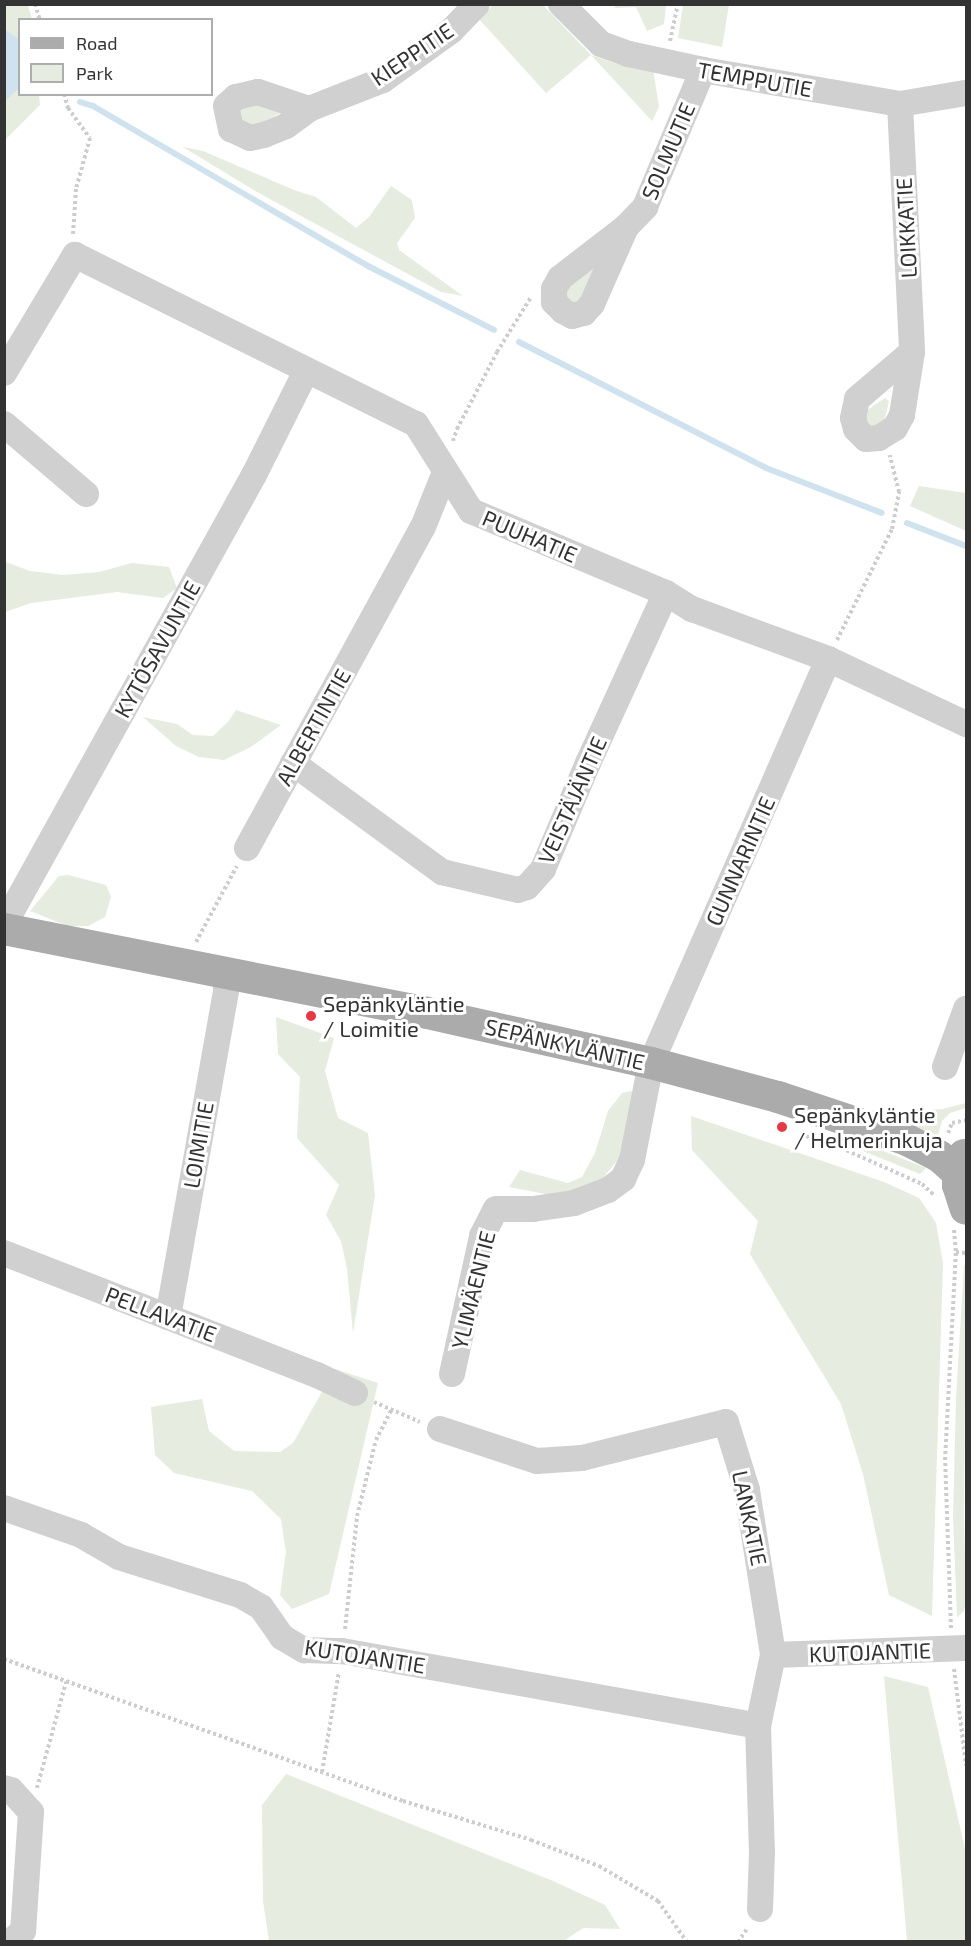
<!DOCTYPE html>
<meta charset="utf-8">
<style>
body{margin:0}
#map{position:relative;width:971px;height:1946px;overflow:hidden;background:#fff;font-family:"Exo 2",sans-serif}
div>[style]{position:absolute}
.green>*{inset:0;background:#e6ecdf}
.water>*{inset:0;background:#cfe2ee}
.stream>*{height:6px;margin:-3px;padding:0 3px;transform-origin:3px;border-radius:3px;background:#cfe2ee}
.path>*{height:4px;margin-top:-2px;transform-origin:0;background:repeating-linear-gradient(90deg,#cdcdcd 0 3px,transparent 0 6px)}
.minor>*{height:26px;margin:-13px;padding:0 13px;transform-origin:13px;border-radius:13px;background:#d0d0d0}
.major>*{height:32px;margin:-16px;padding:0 16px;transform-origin:16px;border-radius:16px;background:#ababab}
.dots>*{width:16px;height:16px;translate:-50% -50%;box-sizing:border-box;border:3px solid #fff;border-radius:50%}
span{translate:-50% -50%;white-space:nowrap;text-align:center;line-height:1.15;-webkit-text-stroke:6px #fff;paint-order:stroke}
.street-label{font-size:22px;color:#333}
.poi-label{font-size:22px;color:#333}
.left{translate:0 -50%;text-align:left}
.frame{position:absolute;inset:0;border:6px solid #333;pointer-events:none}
.legend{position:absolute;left:18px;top:18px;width:195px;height:78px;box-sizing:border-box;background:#fff;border:2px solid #adadad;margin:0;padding:8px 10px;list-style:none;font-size:18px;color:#333}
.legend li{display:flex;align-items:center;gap:12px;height:30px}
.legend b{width:30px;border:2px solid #adadad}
</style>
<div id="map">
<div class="green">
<i style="clip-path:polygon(5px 5px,28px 5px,32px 19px,20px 20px,20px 94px,39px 95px,40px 105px,5px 140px)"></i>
<i style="clip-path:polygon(493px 5px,543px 5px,591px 55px,617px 64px,653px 69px,659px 107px,652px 121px,591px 55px,546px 93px,479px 19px)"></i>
<i style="clip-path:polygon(617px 5px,666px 5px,664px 24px,647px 31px,636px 7px,614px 8px)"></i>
<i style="clip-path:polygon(683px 5px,729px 5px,722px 47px,678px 38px)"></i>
<i style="clip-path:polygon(251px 101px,281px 113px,256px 125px,241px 123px,236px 114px)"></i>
<i style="clip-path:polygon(183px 147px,203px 151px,294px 190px,316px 197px,356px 228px,369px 217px,391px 186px,412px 200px,415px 218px,397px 243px,399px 250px,463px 296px,441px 292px,257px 192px)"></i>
<i style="clip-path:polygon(614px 240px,591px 298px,568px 307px,562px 281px)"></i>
<i style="clip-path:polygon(885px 398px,889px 401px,884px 423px,879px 429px,865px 425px,866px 411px)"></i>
<i style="clip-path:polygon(919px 486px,966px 493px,966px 531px,910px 506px)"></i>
<i style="clip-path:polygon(6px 562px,30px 571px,63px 575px,99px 572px,132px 563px,169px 567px,177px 588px,163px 598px,117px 592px,31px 603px,5px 612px)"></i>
<i style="clip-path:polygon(236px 710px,281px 725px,251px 747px,224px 760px,199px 757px,176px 746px,143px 717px,177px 724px,193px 735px,213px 736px,228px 722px)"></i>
<i style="clip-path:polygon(68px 875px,106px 885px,111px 897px,105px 917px,88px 926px,68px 926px,30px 911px,59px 876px)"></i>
<i style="clip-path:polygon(276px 1017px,334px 1038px,325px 1071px,338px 1118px,368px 1133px,375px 1195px,353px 1333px,347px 1269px,341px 1241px,326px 1215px,339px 1185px,297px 1138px,300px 1077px,278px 1054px)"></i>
<i style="clip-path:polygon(631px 1091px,640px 1100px,621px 1156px,602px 1179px,561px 1197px,509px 1187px,520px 1170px,568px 1183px,582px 1177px,595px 1153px,608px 1111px,622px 1093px)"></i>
<i style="clip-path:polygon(966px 1103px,966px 1108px,950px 1113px,942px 1121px,938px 1135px,908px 1127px,926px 1110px,943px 1109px)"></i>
<i style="clip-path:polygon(691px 1116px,884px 1182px,919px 1198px,936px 1223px,943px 1263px,932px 1616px,889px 1595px,863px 1474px,841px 1404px,750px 1254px,758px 1221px,692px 1150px)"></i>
<i style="clip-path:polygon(828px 1137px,863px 1143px,926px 1168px,920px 1174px)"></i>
<i style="clip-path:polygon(964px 1265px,966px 1265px,964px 1514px,966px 1604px,964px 1611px,957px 1617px,953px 1517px,956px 1399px)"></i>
<i style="clip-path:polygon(335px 1369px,378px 1383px,329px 1594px,292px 1609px,280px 1595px,286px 1552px,281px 1519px,252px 1491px,174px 1473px,155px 1455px,151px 1407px,202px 1399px,209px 1431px,234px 1451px,280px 1452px,293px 1443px)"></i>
<i style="clip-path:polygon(884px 1676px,928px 1687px,966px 1853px,966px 1941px,907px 1941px)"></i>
<i style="clip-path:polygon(286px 1774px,553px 1881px,605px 1905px,620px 1929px,583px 1928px,562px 1942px,269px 1941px,263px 1901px,262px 1805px)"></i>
</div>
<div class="water">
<i style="clip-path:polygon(4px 29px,20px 40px,19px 88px,5px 101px)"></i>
</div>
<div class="stream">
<i style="left:80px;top:102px;width:14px;rotate:17deg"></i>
<i style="left:93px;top:106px;width:320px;rotate:30.2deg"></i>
<i style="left:370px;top:267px;width:139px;rotate:26.9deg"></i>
<i style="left:519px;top:342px;width:277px;rotate:27deg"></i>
<i style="left:766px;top:468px;width:124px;rotate:21.2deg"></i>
<i style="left:907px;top:523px;width:63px;rotate:21.3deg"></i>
</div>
<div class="path">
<i style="left:35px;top:4px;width:17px;rotate:73deg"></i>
<i style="left:670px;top:41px;width:38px;rotate:-78deg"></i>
<i style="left:64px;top:94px;width:15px;rotate:74deg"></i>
<i style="left:68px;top:108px;width:37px;rotate:54deg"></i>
<i style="left:90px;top:138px;width:53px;rotate:105.4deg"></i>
<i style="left:76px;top:189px;width:45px;rotate:93.8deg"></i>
<i style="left:453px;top:441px;width:13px;rotate:-72deg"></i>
<i style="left:457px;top:429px;width:87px;rotate:-62.5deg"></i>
<i style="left:497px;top:352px;width:65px;rotate:-58.3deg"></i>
<i style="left:837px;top:640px;width:124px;rotate:-63.6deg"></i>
<i style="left:892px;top:529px;width:38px;rotate:-79deg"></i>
<i style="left:899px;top:492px;width:38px;rotate:-104deg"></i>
<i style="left:196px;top:942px;width:86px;rotate:-61.7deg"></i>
<i style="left:948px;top:1133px;width:11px;rotate:-68deg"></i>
<i style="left:952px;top:1123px;width:14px;rotate:-12deg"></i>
<i style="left:806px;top:1136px;width:37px;rotate:19deg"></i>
<i style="left:841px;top:1148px;width:89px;rotate:24deg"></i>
<i style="left:922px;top:1184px;width:16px;rotate:43deg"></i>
<i style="left:954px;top:1230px;width:22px;rotate:85deg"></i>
<i style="left:956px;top:1252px;width:10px;rotate:6deg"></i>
<i style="left:374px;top:1402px;width:50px;rotate:23.5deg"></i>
<i style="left:951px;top:1628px;width:168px;rotate:-92deg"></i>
<i style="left:945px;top:1460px;width:208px;rotate:-87deg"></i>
<i style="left:345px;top:1629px;width:114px;rotate:-83.9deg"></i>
<i style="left:357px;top:1516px;width:78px;rotate:-76deg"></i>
<i style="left:376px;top:1440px;width:33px;rotate:-63deg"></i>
<i style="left:4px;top:1659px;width:424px;rotate:19.6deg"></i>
<i style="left:403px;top:1801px;width:134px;rotate:16.9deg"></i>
<i style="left:531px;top:1840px;width:73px;rotate:20.9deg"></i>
<i style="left:599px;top:1866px;width:69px;rotate:30.7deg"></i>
<i style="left:658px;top:1901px;width:50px;rotate:54.7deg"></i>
<i style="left:954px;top:1669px;width:97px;rotate:82.9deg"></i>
<i style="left:322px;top:1772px;width:101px;rotate:-80.4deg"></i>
<i style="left:37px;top:1788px;width:110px;rotate:-74.7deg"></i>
<i style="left:738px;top:1942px;width:18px;rotate:-56deg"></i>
</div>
<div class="minor">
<i style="left:561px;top:4px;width:57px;rotate:45deg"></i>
<i style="left:601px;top:44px;width:30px;rotate:20deg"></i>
<i style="left:629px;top:54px;width:76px;rotate:12.2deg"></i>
<i style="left:703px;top:70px;width:200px;rotate:9.8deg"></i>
<i style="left:900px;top:104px;width:67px;rotate:-9.5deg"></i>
<i style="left:900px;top:104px;width:248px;rotate:87.2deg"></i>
<i style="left:912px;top:352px;width:64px;rotate:99deg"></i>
<i style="left:902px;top:415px;width:15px;rotate:118deg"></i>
<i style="left:895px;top:428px;width:19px;rotate:148deg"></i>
<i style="left:879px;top:438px;width:13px;rotate:176deg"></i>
<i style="left:866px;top:439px;width:14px;rotate:-135deg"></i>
<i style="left:856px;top:429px;width:11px;rotate:-105deg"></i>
<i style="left:853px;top:418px;width:19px;rotate:-78deg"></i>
<i style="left:857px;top:399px;width:72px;rotate:-40.5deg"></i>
<i style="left:309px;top:109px;width:54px;rotate:-161.6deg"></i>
<i style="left:258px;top:92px;width:23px;rotate:167deg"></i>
<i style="left:236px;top:97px;width:13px;rotate:138deg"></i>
<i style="left:226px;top:106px;width:24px;rotate:78deg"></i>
<i style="left:231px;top:129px;width:21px;rotate:25deg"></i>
<i style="left:250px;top:138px;width:14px;rotate:-12deg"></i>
<i style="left:264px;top:135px;width:24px;rotate:-22deg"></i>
<i style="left:286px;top:126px;width:29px;rotate:-36deg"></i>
<i style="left:309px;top:109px;width:79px;rotate:-21.4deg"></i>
<i style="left:383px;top:80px;width:84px;rotate:-35.8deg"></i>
<i style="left:451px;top:31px;width:37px;rotate:-46deg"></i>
<i style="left:626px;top:227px;width:84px;rotate:113.8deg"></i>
<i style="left:592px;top:304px;width:12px;rotate:132deg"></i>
<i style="left:584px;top:313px;width:12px;rotate:166deg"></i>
<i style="left:572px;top:316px;width:10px;rotate:-151deg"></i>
<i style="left:563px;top:311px;width:13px;rotate:-135deg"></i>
<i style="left:554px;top:302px;width:13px;rotate:-90deg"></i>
<i style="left:554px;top:289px;width:13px;rotate:-61deg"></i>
<i style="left:560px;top:278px;width:83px;rotate:-37.7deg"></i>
<i style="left:626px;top:227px;width:28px;rotate:-46deg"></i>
<i style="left:645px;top:207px;width:149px;rotate:-67.1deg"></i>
<i style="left:4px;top:373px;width:138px;rotate:-59deg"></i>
<i style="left:75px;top:255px;width:381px;rotate:26.4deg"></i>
<i style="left:416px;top:424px;width:103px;rotate:57.7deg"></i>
<i style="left:471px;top:511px;width:212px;rotate:22.8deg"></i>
<i style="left:666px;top:593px;width:31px;rotate:32deg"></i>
<i style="left:692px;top:609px;width:145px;rotate:20.2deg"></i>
<i style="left:828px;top:659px;width:153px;rotate:25.2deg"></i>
<i style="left:4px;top:424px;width:108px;rotate:40.5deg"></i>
<i style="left:293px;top:763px;width:185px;rotate:36.2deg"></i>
<i style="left:442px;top:872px;width:78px;rotate:13.3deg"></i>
<i style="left:518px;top:890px;width:9px;rotate:-18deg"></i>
<i style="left:527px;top:887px;width:24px;rotate:-48deg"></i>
<i style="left:543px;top:869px;width:115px;rotate:-67deg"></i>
<i style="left:588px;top:763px;width:187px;rotate:-65.4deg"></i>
<i style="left:247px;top:848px;width:366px;rotate:-61.3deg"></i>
<i style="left:423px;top:527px;width:59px;rotate:-68.2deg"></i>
<i style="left:4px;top:925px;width:515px;rotate:-60.95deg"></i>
<i style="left:254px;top:475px;width:116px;rotate:-63.4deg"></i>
<i style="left:945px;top:1067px;width:62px;rotate:-70.1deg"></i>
<i style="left:4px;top:1253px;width:336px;rotate:21.3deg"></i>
<i style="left:317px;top:1375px;width:42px;rotate:25.3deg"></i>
<i style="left:168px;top:1317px;width:332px;rotate:-79.9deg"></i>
<i style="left:226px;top:990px;width:17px;rotate:-93deg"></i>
<i style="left:452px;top:1374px;width:141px;rotate:-77.7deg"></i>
<i style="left:482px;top:1236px;width:30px;rotate:-63deg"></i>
<i style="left:496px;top:1209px;width:37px"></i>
<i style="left:533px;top:1209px;width:41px;rotate:-8.3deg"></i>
<i style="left:574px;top:1203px;width:36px;rotate:-21deg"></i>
<i style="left:608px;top:1190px;width:19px;rotate:-36deg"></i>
<i style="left:623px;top:1179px;width:21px;rotate:-65deg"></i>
<i style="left:632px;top:1160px;width:99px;rotate:-78.9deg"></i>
<i style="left:651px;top:1063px;width:441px;rotate:-66.3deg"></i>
<i style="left:440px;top:1429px;width:102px;rotate:18.3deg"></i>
<i style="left:537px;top:1461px;width:45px;rotate:-3.8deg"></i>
<i style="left:582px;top:1458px;width:148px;rotate:-14deg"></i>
<i style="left:726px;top:1422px;width:71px;rotate:72.8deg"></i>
<i style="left:747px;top:1490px;width:167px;rotate:81deg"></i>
<i style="left:773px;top:1655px;width:73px;rotate:101.9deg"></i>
<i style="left:758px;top:1726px;width:126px;rotate:88.2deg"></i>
<i style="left:762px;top:1852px;width:57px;rotate:92deg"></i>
<i style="left:4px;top:1508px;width:82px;rotate:19.3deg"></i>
<i style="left:81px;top:1535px;width:44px;rotate:30.1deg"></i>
<i style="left:119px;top:1557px;width:127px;rotate:17.4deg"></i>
<i style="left:240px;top:1595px;width:24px;rotate:30deg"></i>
<i style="left:261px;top:1607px;width:37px;rotate:55deg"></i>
<i style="left:282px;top:1637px;width:26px;rotate:31deg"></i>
<i style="left:304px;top:1650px;width:38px;rotate:2deg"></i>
<i style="left:342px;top:1651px;width:423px;rotate:10.2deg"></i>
<i style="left:773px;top:1655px;width:193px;rotate:-2.1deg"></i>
<i style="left:4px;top:1788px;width:7px;rotate:16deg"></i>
<i style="left:11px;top:1790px;width:30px;rotate:48deg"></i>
<i style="left:31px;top:1812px;width:119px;rotate:93.8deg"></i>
<i style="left:23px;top:1931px;width:17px;rotate:140deg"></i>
</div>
<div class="major">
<i style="left:4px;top:929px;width:431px;rotate:11.2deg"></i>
<i style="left:427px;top:1013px;width:230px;rotate:12.6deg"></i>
<i style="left:651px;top:1063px;width:131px;rotate:15deg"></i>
<i style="left:778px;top:1097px;width:136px;rotate:18.4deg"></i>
<i style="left:907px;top:1140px;width:36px;rotate:27deg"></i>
<i style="left:939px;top:1156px;width:25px;rotate:42deg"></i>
<i style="left:964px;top:1155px;width:19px;rotate:108deg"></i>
<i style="left:958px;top:1173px;width:12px;rotate:90deg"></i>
<i style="left:958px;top:1185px;width:25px;rotate:72deg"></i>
</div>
<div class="dots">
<i style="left:311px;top:1016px;background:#e63946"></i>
<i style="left:782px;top:1127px;background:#e63946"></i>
</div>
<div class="street-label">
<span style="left:412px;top:54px;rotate:-34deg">KIEPPITIE</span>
<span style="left:755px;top:79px;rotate:10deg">TEMPPUTIE</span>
<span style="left:668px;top:151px;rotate:-67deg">SOLMUTIE</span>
<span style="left:906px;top:228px;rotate:-93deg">LOIKKATIE</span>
<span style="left:530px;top:536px;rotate:23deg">PUUHATIE</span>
<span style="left:157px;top:649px;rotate:-61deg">KYTÖSAVUNTIE</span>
<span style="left:313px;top:727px;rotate:-61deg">ALBERTINTIE</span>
<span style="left:572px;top:800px;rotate:-66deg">VEISTÄJÄNTIE</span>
<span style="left:740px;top:861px;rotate:-66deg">GUNNARINTIE</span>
<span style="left:565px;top:1044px;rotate:13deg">SEPÄNKYLÄNTIE</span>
<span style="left:198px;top:1145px;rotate:-80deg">LOIMITIE</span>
<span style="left:473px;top:1290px;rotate:-76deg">YLIMÄENTIE</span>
<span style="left:161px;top:1314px;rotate:21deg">PELLAVATIE</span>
<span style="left:750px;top:1518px;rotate:78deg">LANKATIE</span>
<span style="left:870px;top:1652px;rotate:-2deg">KUTOJANTIE</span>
<span style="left:365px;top:1656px;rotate:9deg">KUTOJANTIE</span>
</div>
<div class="poi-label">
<span class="left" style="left:323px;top:1016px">Sepänkyläntie<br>/ Loimitie</span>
<span class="left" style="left:794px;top:1127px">Sepänkyläntie<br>/ Helmerinkuja</span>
</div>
<div class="frame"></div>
<ul class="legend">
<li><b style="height:8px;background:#ababab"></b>Road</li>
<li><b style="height:16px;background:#e6ecdf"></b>Park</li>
</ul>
</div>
